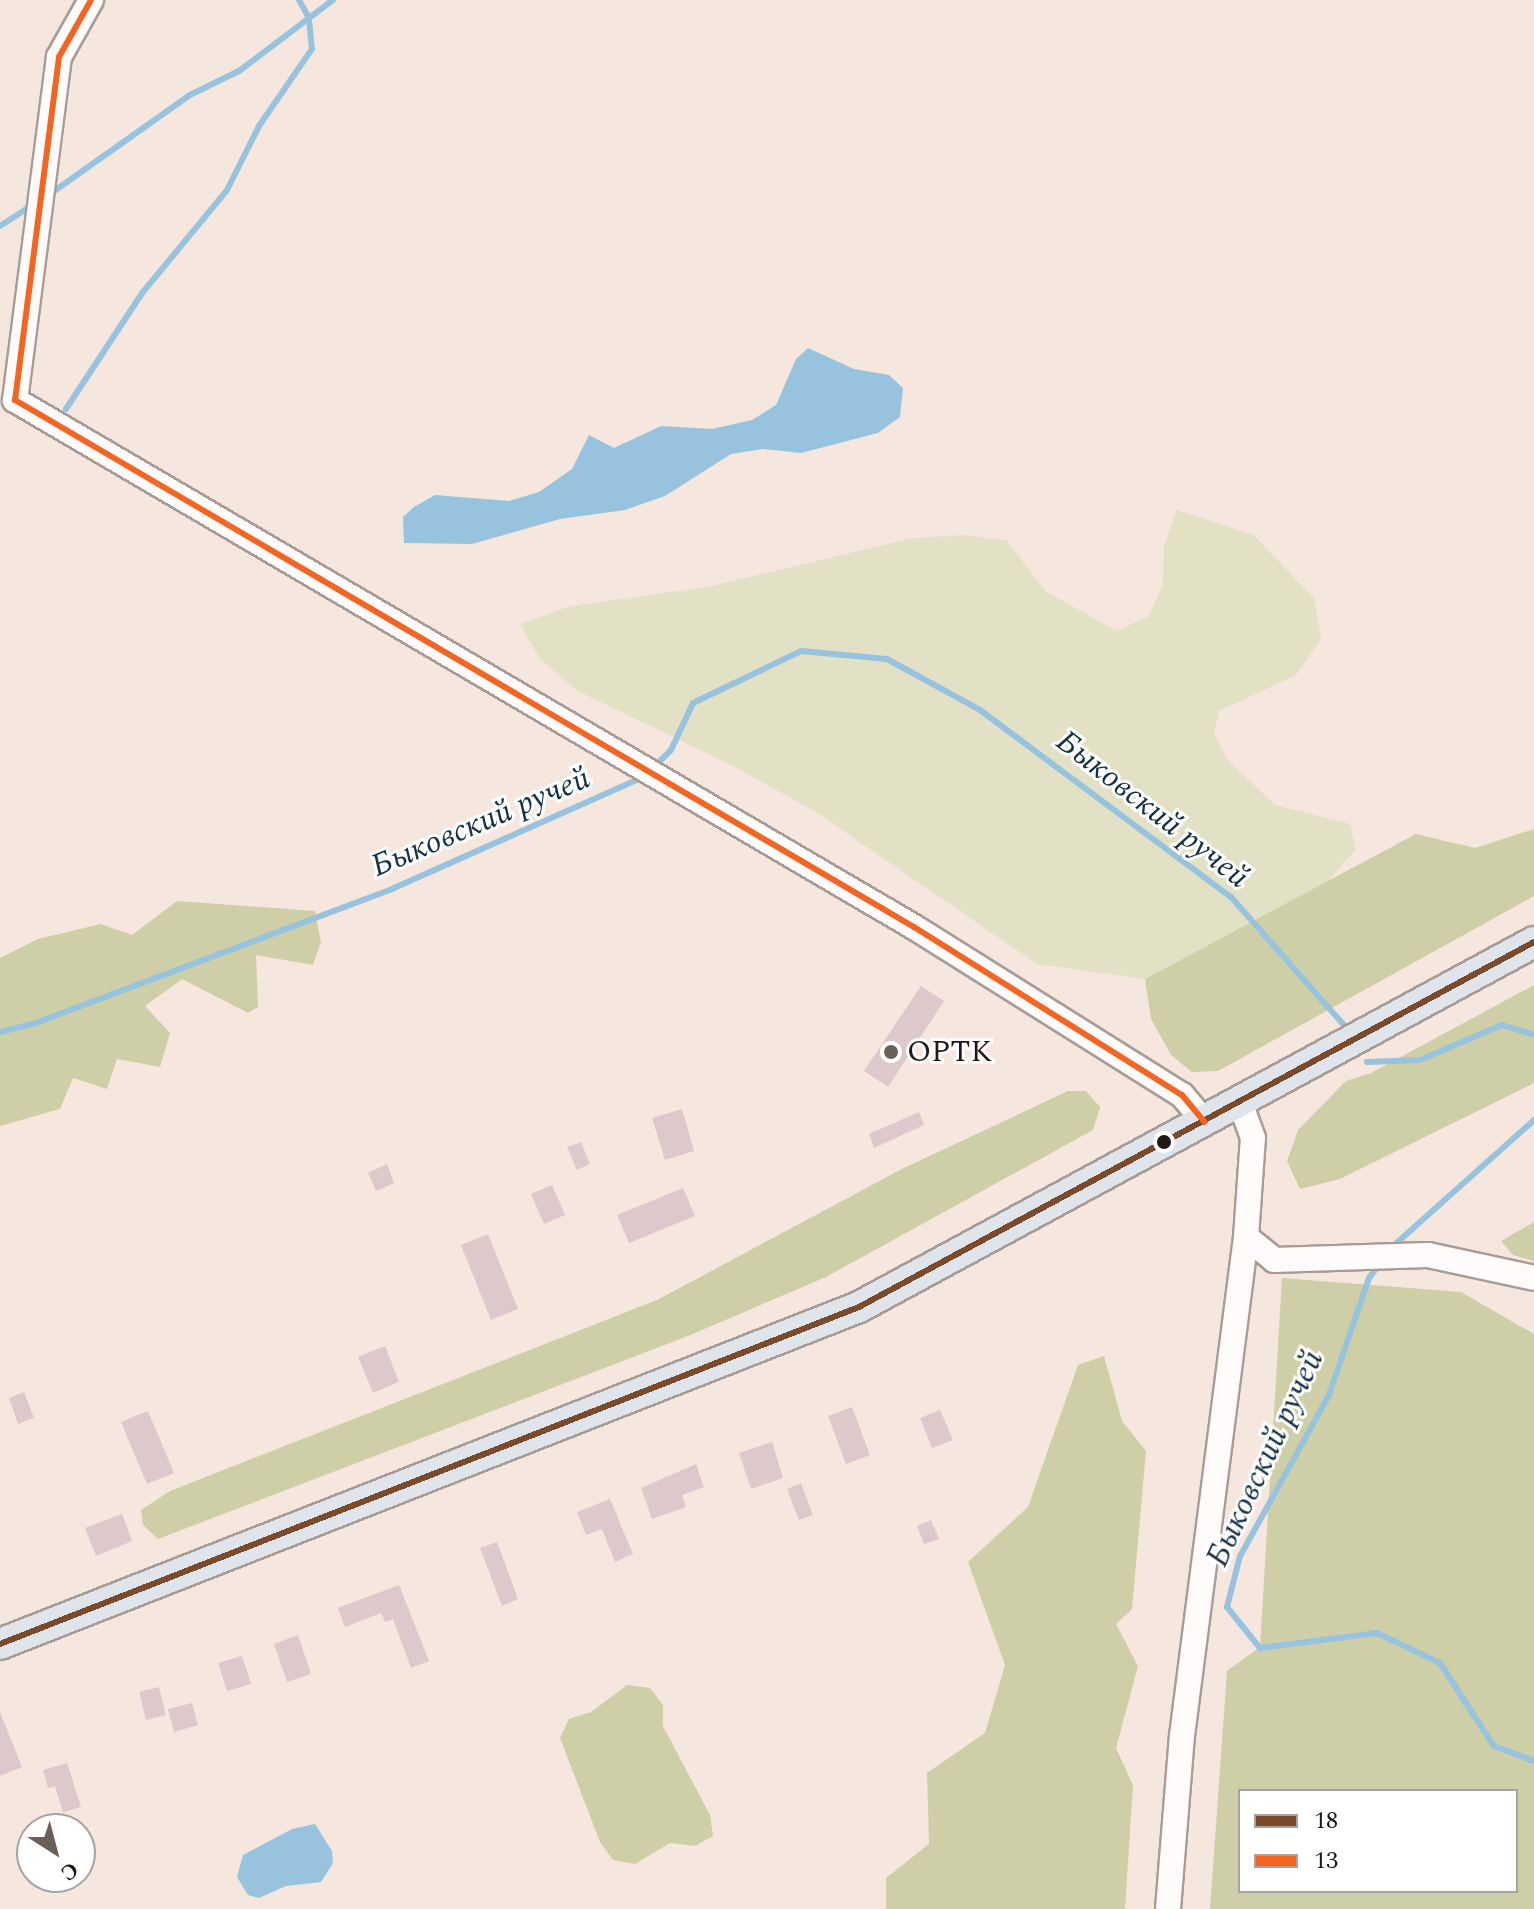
<!DOCTYPE html>
<meta charset="utf-8">
<style>
body{margin:0}
#map{position:relative;width:1534px;height:1909px;overflow:hidden;background:#f5e6de;font-family:Spectral,serif}
div>[style]{position:absolute}
.green>*{inset:0;background:#e2e1c5}
.forest>*{inset:0;background:#cecfa6}
.water>*{inset:0;background:#98c3de}
.stream>*{height:6px;margin:-3px;padding:0 3px;transform-origin:3px;border-radius:3px;background:#98c3de}
.building>*{inset:0;background:#ddc9cc}
.roads{filter:drop-shadow(2px 0 #a89d96) drop-shadow(-2px 0 #a89d96) drop-shadow(0 2px #a89d96) drop-shadow(0 -2px #a89d96)}
.minor>*{height:24px;margin:-12px;padding:0 12px;transform-origin:12px;border-radius:12px;background:#fefbfa}
.major>*{height:30px;margin:-15px;padding:0 15px;transform-origin:15px;border-radius:15px;background:#dfe5eb}
.bus-1>*{height:6px;margin:-3px;padding:0 3px;transform-origin:3px;border-radius:3px;background:#7a4b2a}
.bus-2>*{height:6px;margin:-3px;padding:0 3px;transform-origin:3px;border-radius:3px;background:#f26522}
.dots>*{width:22px;height:22px;translate:-50% -50%;box-sizing:border-box;border:4px solid #fff;border-radius:50%}
span{translate:-50% -50%;white-space:nowrap;text-align:center;line-height:1.15;-webkit-text-stroke:6px #fff;paint-order:stroke}
.poi-label{font-size:30px;color:#211713}
.left{translate:0 -50%;text-align:left}
.water-label{font-size:32px;color:#133244;font-style:italic}
.legend{position:absolute;left:1238px;top:1789px;width:280px;height:104px;box-sizing:border-box;background:#fff;border:2px solid #a6a2a1;margin:0;padding:10px 14px;list-style:none;font-size:24px;color:#211713}
.legend li{display:flex;align-items:center;gap:16px;height:40px}
.legend b{width:40px;border:2px solid #a6a2a1}
.north{position:absolute;left:16px;top:1813px;width:80px;height:80px;box-sizing:border-box;background:#fff;border:2px solid #a6a2a1;border-radius:50%;rotate:144deg;font-size:22px;font-weight:700;line-height:32px;text-align:center;color:#211713}
.north::after{content:'';display:block;margin:auto;width:28px;height:36px;background:#6b5f5a;clip-path:polygon(50% 0,100% 100%,50% 72%,0 100%)}
</style>
<div id="map">
<div class="green">
<i style="clip-path:polygon(1177px 510px,1253px 535px,1314px 598px,1321px 639px,1296px 675px,1219px 711px,1214px 732px,1227px 759px,1275px 805px,1350px 824px,1356px 849px,1327px 882px,1145px 979px,1037px 964px,816px 812px,733px 766px,576px 690px,540px 659px,520px 624px,571px 606px,712px 586px,913px 538px,967px 535px,1007px 541px,1045px 591px,1117px 631px,1149px 616px,1163px 584px,1164px 546px)"></i>
</div>
<div class="forest">
<i style="clip-path:polygon(1534px 829px,1534px 896px,1218px 1071px,1192px 1072px,1171px 1055px,1151px 1019px,1145px 979px,1416px 834px,1475px 848px)"></i>
<i style="clip-path:polygon(177px 901px,315px 911px,321px 942px,313px 965px,256px 955px,258px 1007px,248px 1013px,182px 979px,145px 1006px,170px 1033px,160px 1067px,117px 1059px,107px 1089px,73px 1078px,60px 1109px,0 1126px,0 958px,38px 939px,101px 924px,132px 935px)"></i>
<i style="clip-path:polygon(1534px 985px,1534px 1083px,1340px 1179px,1300px 1189px,1287px 1161px,1298px 1130px,1346px 1081px,1371px 1073px)"></i>
<i style="clip-path:polygon(1068px 1091px,1086px 1091px,1100px 1107px,1093px 1130px,826px 1277px,688px 1336px,158px 1539px,143px 1525px,141px 1510px,170px 1491px,657px 1300px,902px 1169px)"></i>
<i style="clip-path:polygon(1534px 1222px,1534px 1261px,1513px 1255px,1501px 1241px)"></i>
<i style="clip-path:polygon(evenodd,1282px 1278px,1461px 1292px,1534px 1334px,1534px 1909px,1210px 1909px,1227px 1671px,1260px 1647px,1282px 1278px,1240px 1791px,1516px 1791px,1516px 1891px,1240px 1891px,1240px 1791px)"></i>
<i style="clip-path:polygon(1104px 1356px,1122px 1421px,1146px 1451px,1132px 1609px,1116px 1624px,1138px 1666px,1116px 1748px,1133px 1785px,1125px 1909px,886px 1909px,886px 1878px,929px 1844px,927px 1773px,985px 1733px,1005px 1665px,968px 1562px,1028px 1507px,1078px 1365px)"></i>
<i style="clip-path:polygon(627px 1685px,650px 1688px,663px 1705px,663px 1726px,710px 1815px,713px 1836px,695px 1846px,670px 1843px,635px 1864px,613px 1860px,600px 1842px,560px 1738px,569px 1719px,591px 1712px)"></i>
</div>
<div class="water">
<i style="clip-path:polygon(808px 348px,854px 369px,889px 375px,903px 388px,900px 417px,878px 433px,801px 453px,763px 449px,731px 454px,665px 496px,625px 510px,560px 519px,472px 544px,404px 543px,403px 517px,414px 507px,435px 495px,509px 501px,539px 492px,572px 469px,589px 435px,614px 448px,661px 426px,712px 429px,752px 420px,776px 405px,796px 359px)"></i>
<i style="clip-path:polygon(315px 1824px,332px 1851px,333px 1863px,321px 1882px,286px 1886px,259px 1898px,248px 1895px,237px 1877px,243px 1855px,292px 1829px)"></i>
</div>
<div class="stream">
<i style="left:50px;top:194px;width:171px;rotate:-35.3deg"></i>
<i style="left:190px;top:95px;width:55px;rotate:-26.1deg"></i>
<i style="left:239px;top:71px;width:118px;rotate:-37.1deg"></i>
<i style="left:0;top:226px;width:40px;rotate:-32.9deg"></i>
<i style="left:66px;top:409px;width:140px;rotate:-56.7deg"></i>
<i style="left:143px;top:292px;width:132px;rotate:-50.5deg"></i>
<i style="left:227px;top:190px;width:72px;rotate:-63.4deg"></i>
<i style="left:259px;top:126px;width:93px;rotate:-55.5deg"></i>
<i style="left:312px;top:49px;width:31px;rotate:-96deg"></i>
<i style="left:309px;top:18px;width:21px;rotate:-119deg"></i>
<i style="left:653px;top:768px;width:25px;rotate:-45deg"></i>
<i style="left:671px;top:750px;width:52px;rotate:-64.9deg"></i>
<i style="left:693px;top:703px;width:120px;rotate:-25.7deg"></i>
<i style="left:801px;top:651px;width:86px;rotate:5.3deg"></i>
<i style="left:887px;top:659px;width:106px;rotate:28.7deg"></i>
<i style="left:980px;top:710px;width:313px;rotate:36.7deg"></i>
<i style="left:1231px;top:897px;width:171px;rotate:48.6deg"></i>
<i style="left:0;top:1032px;width:34px;rotate:-14deg"></i>
<i style="left:33px;top:1024px;width:386px;rotate:-20.6deg"></i>
<i style="left:394px;top:888px;width:276px;rotate:-24deg"></i>
<i style="left:1367px;top:1062px;width:53px;rotate:-2.2deg"></i>
<i style="left:1420px;top:1060px;width:89px;rotate:-23.1deg"></i>
<i style="left:1502px;top:1025px;width:34px;rotate:17deg"></i>
<i style="left:1391px;top:1248px;width:192px;rotate:-41.8deg"></i>
<i style="left:1380px;top:1263px;width:19px;rotate:126deg"></i>
<i style="left:1369px;top:1278px;width:124px;rotate:108.9deg"></i>
<i style="left:1329px;top:1395px;width:184px;rotate:118.9deg"></i>
<i style="left:1240px;top:1556px;width:53px;rotate:104.3deg"></i>
<i style="left:1227px;top:1607px;width:53px;rotate:51.2deg"></i>
<i style="left:1260px;top:1648px;width:118px;rotate:-7.3deg"></i>
<i style="left:1377px;top:1633px;width:70px;rotate:25.5deg"></i>
<i style="left:1440px;top:1663px;width:99px;rotate:57deg"></i>
<i style="left:1494px;top:1746px;width:43px;rotate:20.6deg"></i>
</div>
<div class="building">
<i style="clip-path:polygon(921px 986px,944px 1001px,888px 1087px,864px 1071px)"></i>
<i style="clip-path:polygon(682px 1109px,694px 1151px,665px 1160px,652px 1118px)"></i>
<i style="clip-path:polygon(919px 1112px,924px 1125px,874px 1148px,869px 1134px)"></i>
<i style="clip-path:polygon(581px 1142px,590px 1164px,577px 1170px,567px 1147px)"></i>
<i style="clip-path:polygon(387px 1164px,394px 1183px,376px 1191px,368px 1173px)"></i>
<i style="clip-path:polygon(552px 1185px,565px 1215px,544px 1224px,531px 1194px)"></i>
<i style="clip-path:polygon(683px 1188px,695px 1216px,629px 1243px,617px 1215px)"></i>
<i style="clip-path:polygon(488px 1234px,518px 1309px,491px 1320px,461px 1245px)"></i>
<i style="clip-path:polygon(385px 1346px,399px 1382px,373px 1393px,358px 1357px)"></i>
<i style="clip-path:polygon(24px 1392px,34px 1418px,18px 1424px,9px 1398px)"></i>
<i style="clip-path:polygon(852px 1407px,870px 1455px,846px 1464px,828px 1416px)"></i>
<i style="clip-path:polygon(940px 1410px,953px 1440px,932px 1448px,920px 1418px)"></i>
<i style="clip-path:polygon(148px 1411px,174px 1473px,147px 1484px,121px 1422px)"></i>
<i style="clip-path:polygon(772px 1442px,783px 1478px,751px 1489px,739px 1453px)"></i>
<i style="clip-path:polygon(696px 1464px,704px 1487px,682px 1495px,686px 1507px,652px 1519px,641px 1488px)"></i>
<i style="clip-path:polygon(801px 1483px,813px 1515px,799px 1520px,787px 1489px)"></i>
<i style="clip-path:polygon(610px 1499px,633px 1554px,615px 1562px,602px 1529px,586px 1535px,577px 1512px)"></i>
<i style="clip-path:polygon(122px 1514px,132px 1541px,96px 1556px,85px 1528px)"></i>
<i style="clip-path:polygon(931px 1520px,939px 1539px,924px 1544px,917px 1526px)"></i>
<i style="clip-path:polygon(497px 1542px,518px 1599px,502px 1606px,480px 1548px)"></i>
<i style="clip-path:polygon(399px 1585px,429px 1661px,411px 1668px,393px 1619px,385px 1622px,381px 1613px,345px 1627px,338px 1608px)"></i>
<i style="clip-path:polygon(298px 1635px,311px 1674px,287px 1682px,274px 1644px)"></i>
<i style="clip-path:polygon(242px 1656px,251px 1684px,227px 1691px,218px 1663px)"></i>
<i style="clip-path:polygon(159px 1687px,166px 1715px,146px 1720px,139px 1692px)"></i>
<i style="clip-path:polygon(192px 1703px,198px 1725px,174px 1732px,168px 1709px)"></i>
<i style="clip-path:polygon(0 1712px,22px 1767px,0 1776px)"></i>
<i style="clip-path:polygon(67px 1763px,81px 1807px,63px 1812px,55px 1786px,48px 1788px,43px 1770px)"></i>
</div>
<div class="roads">
<div class="minor">
<i style="left:91px;top:0;width:65px;rotate:119.3deg"></i>
<i style="left:59px;top:57px;width:346px;rotate:97.3deg"></i>
<i style="left:15px;top:400px;width:1042px;rotate:30.38deg"></i>
<i style="left:914px;top:927px;width:316px;rotate:32.1deg"></i>
<i style="left:1182px;top:1095px;width:35px;rotate:50deg"></i>
<i style="left:1246px;top:1237px;width:36px;rotate:39deg"></i>
<i style="left:1274px;top:1260px;width:154px;rotate:-1.9deg"></i>
<i style="left:1428px;top:1255px;width:108px;rotate:12.2deg"></i>
<i style="left:1168px;top:1909px;width:174px;rotate:-85.4deg"></i>
<i style="left:1182px;top:1736px;width:503px;rotate:-82.69deg"></i>
<i style="left:1246px;top:1237px;width:99px;rotate:-86deg"></i>
<i style="left:1253px;top:1138px;width:37px;rotate:-110deg"></i>
</div>
<div class="major">
<i style="left:0;top:1644px;width:923px;rotate:-21.42deg"></i>
<i style="left:859px;top:1307px;width:767px;rotate:-28.4deg"></i>
</div>
</div>
<div class="bus-1">
<i style="left:0;top:1644px;width:923px;rotate:-21.42deg"></i>
<i style="left:859px;top:1307px;width:767px;rotate:-28.4deg"></i>
</div>
<div class="bus-2">
<i style="left:91px;top:0;width:65px;rotate:119.3deg"></i>
<i style="left:59px;top:57px;width:346px;rotate:97.3deg"></i>
<i style="left:15px;top:400px;width:1042px;rotate:30.38deg"></i>
<i style="left:914px;top:927px;width:316px;rotate:32.1deg"></i>
<i style="left:1182px;top:1095px;width:35px;rotate:50deg"></i>
</div>
<div class="dots">
<i style="left:891px;top:1052px;background:#6b5f5a"></i>
<i style="left:1164px;top:1142px;background:#211713"></i>
</div>
<div class="poi-label">
<span class="left" style="left:907px;top:1052px">ОРТК</span>
</div>
<div class="water-label">
<span style="left:1152px;top:810px;rotate:38deg">Быковский ручей</span>
<span style="left:481px;top:823px;rotate:-23deg">Быковский ручей</span>
<span style="left:1266px;top:1459px;rotate:-65deg">Быковский ручей</span>
</div>
<ul class="legend">
<li><b style="height:10px;background:#7a4b2a"></b>18</li>
<li><b style="height:10px;background:#f26522"></b>13</li>
</ul>
<div class="north">С</div>
</div>
